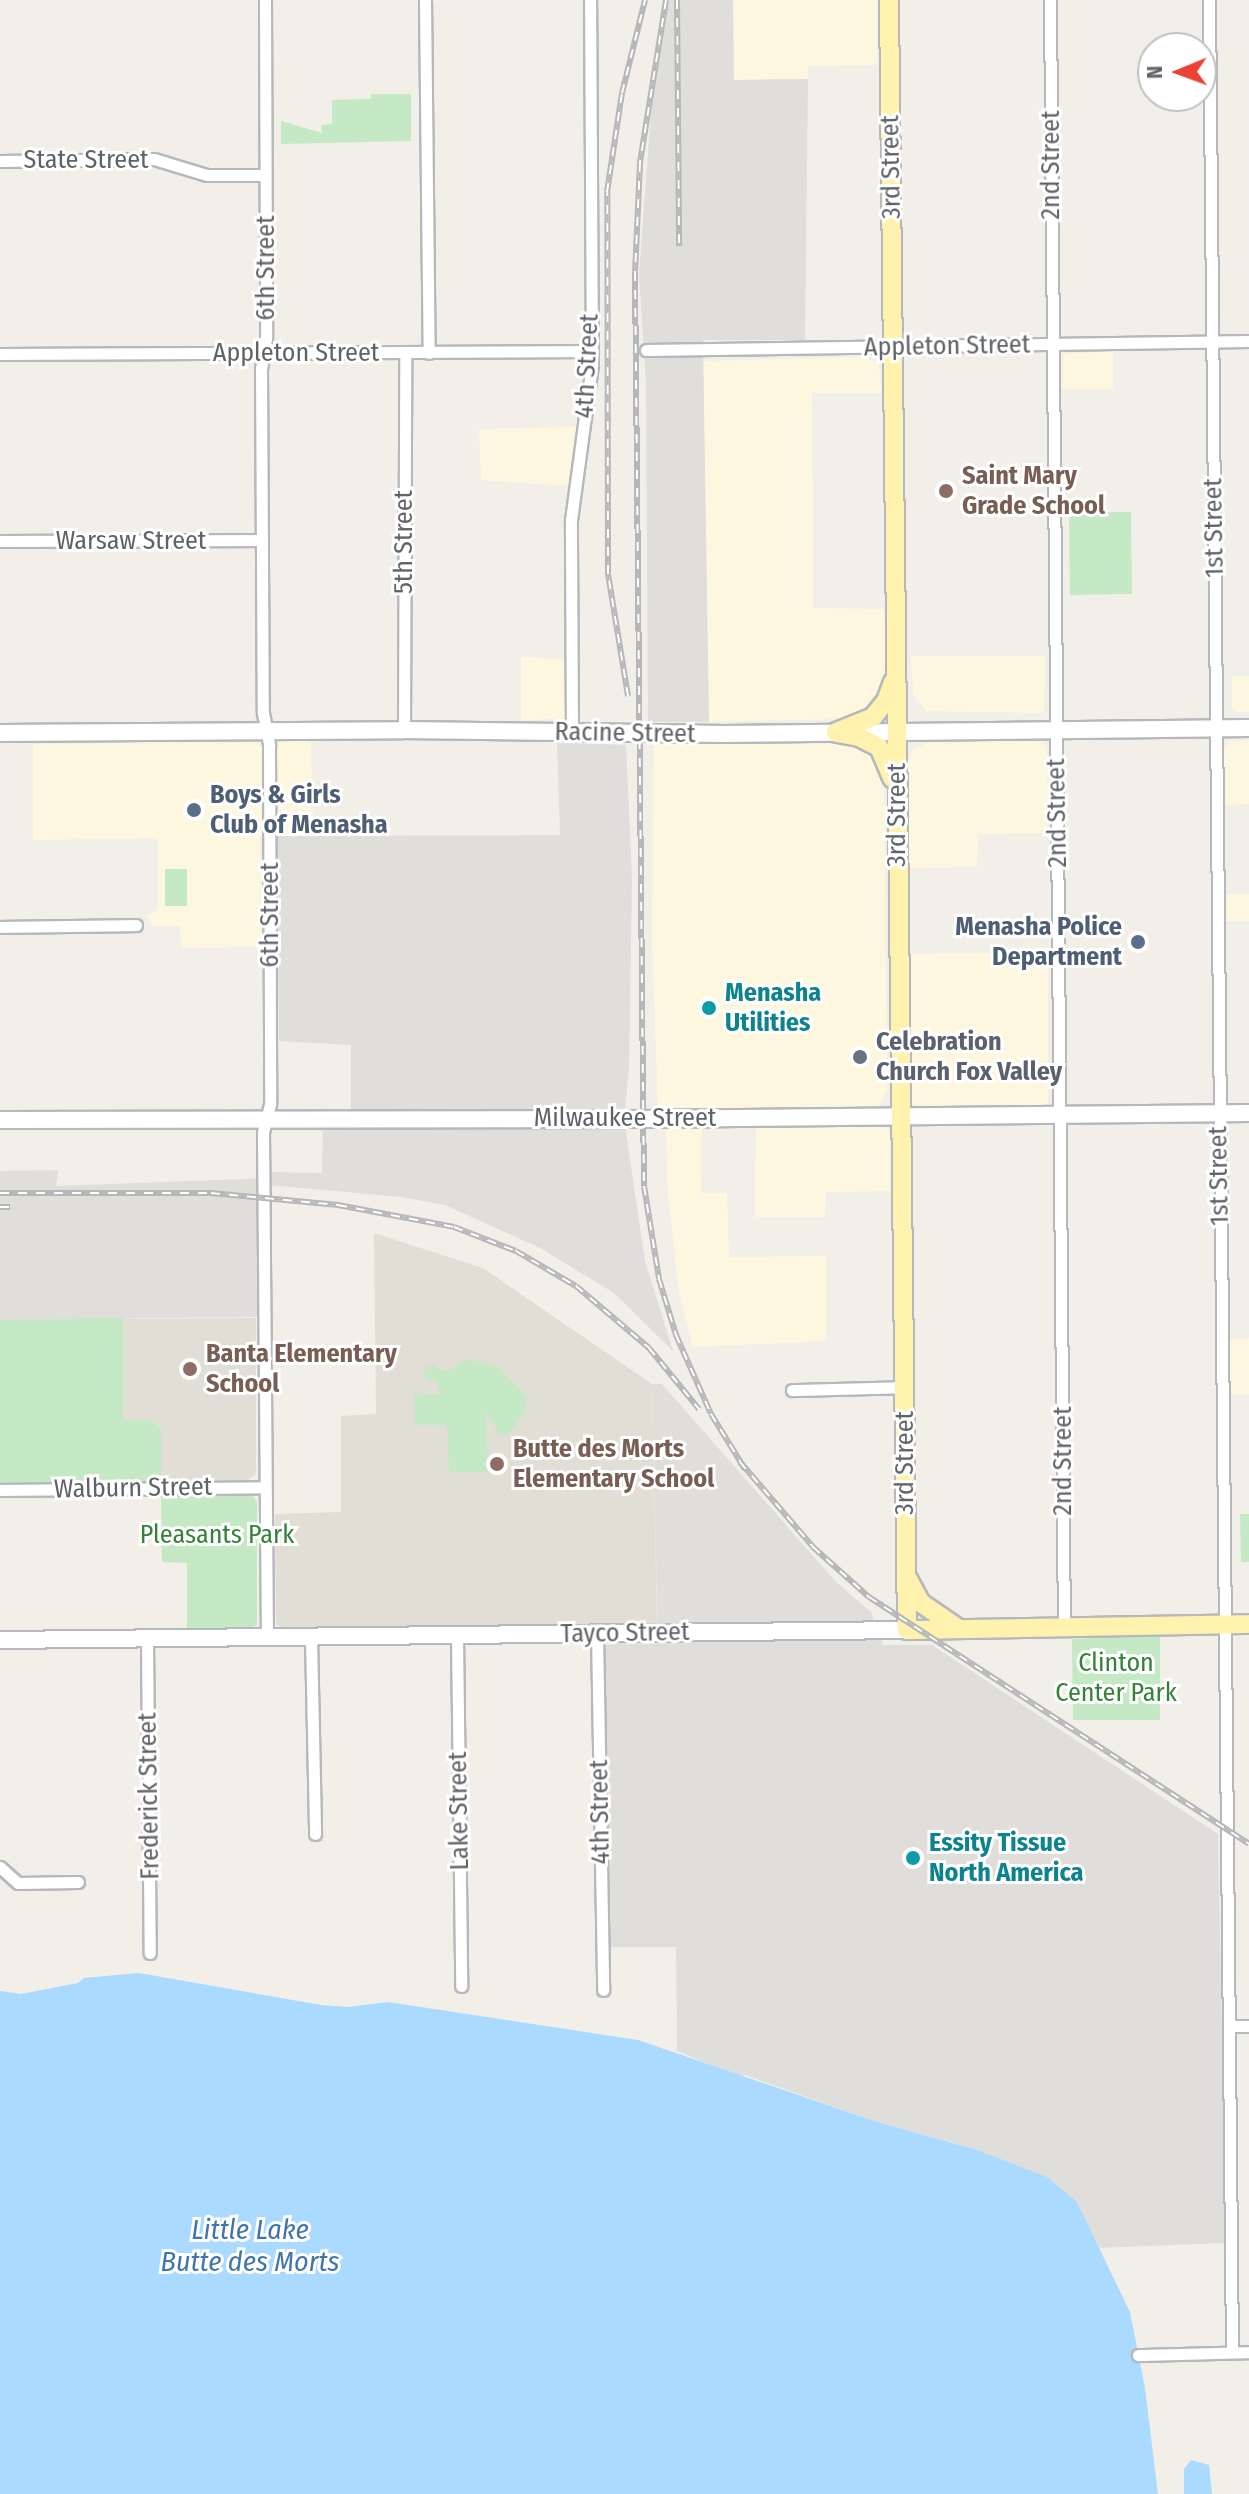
<!DOCTYPE html>
<style>
body{margin:0}
#map{position:relative;width:1249px;height:2494px;overflow:hidden;background:#f1efe8;font-family:"Fira Sans Condensed",sans-serif}
div>[style]{position:absolute}
.commercial>*{inset:0;background:#fef7e0}
.industrial>*{inset:0;background:#e0deda}
.education>*{inset:0;background:#e1ded6}
.green>*{inset:0;background:#c5e8c5}
.water>*{inset:0;background:#aadaff}
.roads{filter:drop-shadow(2px 0 #b5b8bc) drop-shadow(-2px 0 #b5b8bc) drop-shadow(0 2px #b5b8bc) drop-shadow(0 -2px #b5b8bc)}
.street>*{height:11px;margin:-5.5px;padding:0 5.5px;transform-origin:5.5px;border-radius:5.5px;background:#fff}
.secondary>*{height:16px;margin:-8px;padding:0 8px;transform-origin:8px;border-radius:8px;background:#fff}
.primary>*{height:18px;margin:-9px;padding:0 9px;transform-origin:9px;border-radius:9px;background:#fff2af}
.rail>*{height:6px;margin-top:-3px;transform-origin:0;background:repeating-linear-gradient(90deg,#fff 0 9px,#b6b7b8 0 18px);box-sizing:border-box;border-block:2px solid #b6b7b8}
.dots>*{width:22px;height:22px;translate:-50% -50%;box-sizing:border-box;border:4px solid #fff;border-radius:50%}
span{translate:-50% -50%;white-space:nowrap;text-align:center;line-height:1.15;-webkit-text-stroke:6px #fff;paint-order:stroke}
.street-label{font-size:26px;color:#5f6368}
.education-label{font-size:26px;color:#785e54;font-weight:700}
.left{translate:0 -50%;text-align:left}
.service-label{font-size:26px;color:#4e5e75;font-weight:700}
.right{translate:-100% -50%;text-align:right}
.culture-label{font-size:26px;color:#0d838f;font-weight:700}
.worship-label{font-size:26px;color:#5b616d;font-weight:700}
.park-label{font-size:26px;color:#348238}
.water-label{font-size:28px;color:#4174aa;font-style:italic}
.north{position:absolute;left:1137px;top:32px;width:80px;height:80px;box-sizing:border-box;background:#fff;border:2px solid #bfc1c3;border-radius:50%;rotate:269deg;font-size:22px;font-weight:700;line-height:32px;text-align:center;color:#5f6368}
.north::after{content:'';display:block;margin:auto;width:28px;height:36px;background:#ea4335;clip-path:polygon(50% 0,100% 100%,50% 72%,0 100%)}
</style>
<div id="map">
<div class="commercial">
<i style="clip-path:polygon(733px 0,878px 0,877px 65px,808px 66px,808px 79px,734px 80px)"></i>
<i style="clip-path:polygon(1113px 351px,1113px 389px,1062px 389px,1063px 354px)"></i>
<i style="clip-path:polygon(862px 357px,879px 363px,881px 393px,812px 393px,813px 608px,884px 609px,885px 677px,881px 698px,863px 713px,842px 719px,709px 722px,703px 361px)"></i>
<i style="clip-path:polygon(576px 427px,568px 486px,481px 480px,479px 429px)"></i>
<i style="clip-path:polygon(911px 656px,1045px 656px,1044px 713px,926px 711px,913px 694px)"></i>
<i style="clip-path:polygon(521px 657px,564px 659px,566px 712px,563px 718px,521px 721px)"></i>
<i style="clip-path:polygon(1232px 676px,1249px 676px,1249px 712px,1237px 712px,1232px 708px)"></i>
<i style="clip-path:polygon(1249px 740px,1249px 804px,1225px 805px,1224px 749px,1228px 741px)"></i>
<i style="clip-path:polygon(311px 741px,313px 836px,260px 836px,261px 947px,181px 948px,180px 926px,152px 926px,147px 915px,158px 910px,158px 838px,33px 840px,33px 744px)"></i>
<i style="clip-path:polygon(1041px 741px,1047px 747px,1048px 833px,978px 834px,977px 867px,909px 868px,908px 761px,913px 749px,930px 742px)"></i>
<i style="clip-path:polygon(654px 742px,849px 744px,870px 749px,884px 767px,887px 1091px,879px 1106px,658px 1109px,652px 938px)"></i>
<i style="clip-path:polygon(1226px 894px,1249px 894px,1249px 921px,1226px 921px)"></i>
<i style="clip-path:polygon(1048px 952px,1048px 1105px,914px 1106px,909px 1098px,910px 954px)"></i>
<i style="clip-path:polygon(665px 1119px,702px 1119px,701px 1193px,727px 1193px,729px 1257px,826px 1256px,826px 1341px,693px 1347px,679px 1295px,668px 1192px)"></i>
<i style="clip-path:polygon(883px 1126px,890px 1131px,890px 1191px,826px 1192px,825px 1217px,755px 1217px,756px 1127px)"></i>
<i style="clip-path:polygon(1249px 1338px,1249px 1395px,1229px 1395px,1229px 1339px)"></i>
</div>
<div class="industrial">
<i style="clip-path:polygon(668px 0,733px 0,734px 80px,808px 79px,805px 340px,703px 340px,709px 722px,648px 722px,646px 382px,639px 275px,653px 85px)"></i>
<i style="clip-path:polygon(557px 742px,626px 745px,632px 880px,629px 1068px,624px 1119px,645px 1261px,673px 1351px,614px 1293px,540px 1248px,445px 1205px,401px 1197px,258px 1184px,258px 1317px,0 1320px,0 1171px,58px 1170px,56px 1186px,271px 1178px,272px 1172px,322px 1173px,323px 1118px,351px 1117px,351px 1045px,279px 1041px,277px 836px,560px 835px)"></i>
<i style="clip-path:polygon(652px 1384px,662px 1384px,836px 1582px,871px 1612px,883px 1645px,932px 1645px,1218px 1834px,1226px 2243px,1099px 2248px,1090px 2230px,977px 2150px,874px 2121px,745px 2075px,739px 2077px,677px 2051px,676px 1947px,610px 1947px,604px 1647px,611px 1642px,658px 1642px)"></i>
</div>
<div class="education">
<i style="clip-path:polygon(374px 1233px,483px 1268px,652px 1384px,657px 1624px,281px 1628px,276px 1624px,275px 1514px,341px 1512px,341px 1416px,376px 1414px)"></i>
<i style="clip-path:polygon(256px 1318px,256px 1474px,248px 1480px,161px 1481px,160px 1429px,152px 1420px,123px 1420px,123px 1319px)"></i>
</div>
<div class="green">
<i style="clip-path:polygon(371px 94px,411px 94px,411px 141px,281px 144px,281px 121px,322px 133px,321px 125px,332px 124px,332px 100px,371px 99px)"></i>
<i style="clip-path:polygon(1069px 512px,1131px 512px,1132px 594px,1070px 595px)"></i>
<i style="clip-path:polygon(165px 869px,187px 869px,187px 906px,165px 906px)"></i>
<i style="clip-path:polygon(123px 1318px,123px 1420px,152px 1420px,161px 1429px,161px 1481px,0 1483px,0 1320px)"></i>
<i style="clip-path:polygon(466px 1359px,499px 1367px,527px 1397px,525px 1411px,508px 1436px,499px 1434px,486px 1412px,488px 1472px,449px 1472px,447px 1425px,415px 1425px,414px 1395px,440px 1394px,438px 1382px,426px 1378px,424px 1368px,433px 1365px,441px 1371px,451px 1369px)"></i>
<i style="clip-path:polygon(161px 1496px,253px 1496px,257px 1502px,257px 1625px,249px 1629px,187px 1629px,187px 1563px,162px 1562px)"></i>
<i style="clip-path:polygon(1240px 1514px,1249px 1514px,1249px 1562px,1241px 1562px)"></i>
<i style="clip-path:polygon(1160px 1635px,1160px 1720px,1073px 1720px,1072px 1639px)"></i>
</div>
<div class="water">
<i style="clip-path:polygon(139px 1973px,321px 2005px,348px 2007px,388px 2002px,638px 2040px,874px 2121px,977px 2150px,1047px 2177px,1077px 2202px,1130px 2312px,1145px 2388px,1158px 2494px,0 2494px,0 1991px,21px 1994px,78px 1983px,84px 1978px)"></i>
<i style="clip-path:polygon(1191px 2460px,1209px 2465px,1212px 2494px,1184px 2494px,1184px 2469px)"></i>
</div>
<div class="roads">
<div class="street">
<i style="left:265px;top:0;width:338px;rotate:89.8deg"></i>
<i style="left:266px;top:338px;width:30px;rotate:99deg"></i>
<i style="left:261px;top:368px;width:345px;rotate:89.7deg"></i>
<i style="left:263px;top:713px;width:33px;rotate:79deg"></i>
<i style="left:269px;top:745px;width:359px;rotate:89.8deg"></i>
<i style="left:270px;top:1104px;width:29px;rotate:104deg"></i>
<i style="left:263px;top:1132px;width:505px;rotate:89.55deg"></i>
<i style="left:425px;top:0;width:353px;rotate:89.4deg"></i>
<i style="left:1050px;top:0;width:1627px;rotate:89.51deg"></i>
<i style="left:1209px;top:0;width:2352px;rotate:89.44deg"></i>
<i style="left:0;top:161px;width:154px;rotate:-0.7deg"></i>
<i style="left:154px;top:159px;width:55px;rotate:16.8deg"></i>
<i style="left:207px;top:175px;width:58px"></i>
<i style="left:646px;top:350px;width:603px;rotate:-0.86deg"></i>
<i style="left:0;top:354px;width:592px;rotate:-0.29deg"></i>
<i style="left:0;top:541px;width:262px;rotate:-0.2deg"></i>
<i style="left:404px;top:730px;width:377px;rotate:-89.8deg"></i>
<i style="left:572px;top:732px;width:212px;rotate:-90.3deg"></i>
<i style="left:571px;top:520px;width:156px;rotate:-82.3deg"></i>
<i style="left:592px;top:365px;width:365px;rotate:-90.3deg"></i>
<i style="left:0;top:927px;width:136px;rotate:-0.8deg"></i>
<i style="left:792px;top:1390px;width:113px;rotate:-1.5deg"></i>
<i style="left:0;top:1490px;width:265px;rotate:-0.6deg"></i>
<i style="left:597px;top:1633px;width:357px;rotate:89deg"></i>
<i style="left:457px;top:1635px;width:351px;rotate:89.3deg"></i>
<i style="left:311px;top:1637px;width:197px;rotate:88.8deg"></i>
<i style="left:147px;top:1639px;width:314px;rotate:89.5deg"></i>
<i style="left:0;top:1867px;width:24px;rotate:42deg"></i>
<i style="left:18px;top:1883px;width:60px;rotate:-1deg"></i>
<i style="left:1230px;top:2026px;width:19px"></i>
<i style="left:1138px;top:2355px;width:111px;rotate:-1.5deg"></i>
</div>
<div class="secondary">
<i style="left:0;top:733px;width:404px;rotate:-0.4deg"></i>
<i style="left:404px;top:730px;width:320px;rotate:0.7deg"></i>
<i style="left:724px;top:734px;width:525px;rotate:-0.65deg"></i>
<i style="left:0;top:1120px;width:642px;rotate:-0.09deg"></i>
<i style="left:642px;top:1119px;width:607px;rotate:-0.57deg"></i>
<i style="left:0;top:1640px;width:907px;rotate:-0.63deg"></i>
</div>
<div class="primary">
<i style="left:889px;top:0;width:1630px;rotate:89.37deg"></i>
<i style="left:907px;top:1630px;width:342px;rotate:-1deg"></i>
<i style="left:836px;top:732px;width:40px;rotate:-22deg"></i>
<i style="left:873px;top:717px;width:21px;rotate:-51deg"></i>
<i style="left:886px;top:701px;width:20px;rotate:-70deg"></i>
<i style="left:837px;top:733px;width:22px;rotate:10deg"></i>
<i style="left:859px;top:737px;width:22px;rotate:27deg"></i>
<i style="left:879px;top:747px;width:34px;rotate:67deg"></i>
<i style="left:908px;top:1579px;width:27px;rotate:62deg"></i>
<i style="left:921px;top:1603px;width:42px;rotate:34.4deg"></i>
</div>
</div>
<div class="rail">
<i style="left:666px;top:0;width:165px;rotate:99.1deg"></i>
<i style="left:640px;top:163px;width:109px;rotate:92.6deg"></i>
<i style="left:635px;top:272px;width:914px;rotate:89.44deg"></i>
<i style="left:644px;top:1186px;width:94px;rotate:80.8deg"></i>
<i style="left:659px;top:1279px;width:59px;rotate:73.1deg"></i>
<i style="left:676px;top:1335px;width:86px;rotate:66.1deg"></i>
<i style="left:711px;top:1414px;width:65px;rotate:58.3deg"></i>
<i style="left:677px;top:0;width:246px;rotate:89.5deg"></i>
<i style="left:628px;top:696px;width:124px;rotate:-99.3deg"></i>
<i style="left:608px;top:574px;width:382px;rotate:-90.1deg"></i>
<i style="left:607px;top:192px;width:100px;rotate:-81.4deg"></i>
<i style="left:622px;top:93px;width:96px;rotate:-76.1deg"></i>
<i style="left:0;top:1193px;width:211px"></i>
<i style="left:211px;top:1193px;width:128px;rotate:5.4deg"></i>
<i style="left:338px;top:1205px;width:118px;rotate:10.7deg"></i>
<i style="left:454px;top:1227px;width:66px;rotate:21.2deg"></i>
<i style="left:516px;top:1251px;width:69px;rotate:30.3deg"></i>
<i style="left:576px;top:1286px;width:96px;rotate:40.3deg"></i>
<i style="left:649px;top:1348px;width:79px;rotate:50.7deg"></i>
<i style="left:0;top:1207px;width:10px"></i>
<i style="left:740px;top:1462px;width:112px;rotate:49.3deg"></i>
<i style="left:813px;top:1547px;width:75px;rotate:41.8deg"></i>
<i style="left:869px;top:1597px;width:453px;rotate:33deg"></i>
</div>
<div class="dots">
<i style="left:946px;top:491px;background:#8d6e63"></i>
<i style="left:194px;top:810px;background:#5c6f8a"></i>
<i style="left:1138px;top:942px;background:#5c6f8a"></i>
<i style="left:709px;top:1008px;background:#0f9aa8"></i>
<i style="left:860px;top:1057px;background:#6b7280"></i>
<i style="left:190px;top:1369px;background:#8d6e63"></i>
<i style="left:497px;top:1464px;background:#8d6e63"></i>
<i style="left:913px;top:1858px;background:#0f9aa8"></i>
</div>
<div class="street-label">
<span style="left:86px;top:160px">State Street</span>
<span style="left:1051px;top:165px;rotate:-90deg">2nd Street</span>
<span style="left:891px;top:167px;rotate:-91deg">3rd Street</span>
<span style="left:266px;top:268px;rotate:-90deg">6th Street</span>
<span style="left:947px;top:346px;rotate:-1deg">Appleton Street</span>
<span style="left:296px;top:353px">Appleton Street</span>
<span style="left:587px;top:366px;rotate:-87deg">4th Street</span>
<span style="left:1214px;top:528px;rotate:-91deg">1st Street</span>
<span style="left:131px;top:541px">Warsaw Street</span>
<span style="left:404px;top:542px;rotate:-90deg">5th Street</span>
<span style="left:625px;top:733px;rotate:1deg">Racine Street</span>
<span style="left:1057px;top:813px;rotate:-91deg">2nd Street</span>
<span style="left:897px;top:815px;rotate:-90deg">3rd Street</span>
<span style="left:270px;top:915px;rotate:-90deg">6th Street</span>
<span style="left:625px;top:1118px">Milwaukee Street</span>
<span style="left:1219px;top:1176px;rotate:-91deg">1st Street</span>
<span style="left:1063px;top:1461px;rotate:-90deg">2nd Street</span>
<span style="left:905px;top:1463px;rotate:-90deg">3rd Street</span>
<span style="left:133px;top:1488px;rotate:-1deg">Walburn Street</span>
<span style="left:625px;top:1633px;rotate:-1deg">Tayco Street</span>
<span style="left:149px;top:1796px;rotate:-91deg">Frederick Street</span>
<span style="left:459px;top:1811px;rotate:-91deg">Lake Street</span>
<span style="left:600px;top:1812px;rotate:-91deg">4th Street</span>
</div>
<div class="education-label">
<span class="left" style="left:962px;top:491px">Saint Mary<br>Grade School</span>
<span class="left" style="left:206px;top:1369px">Banta Elementary<br>School</span>
<span class="left" style="left:513px;top:1464px">Butte des Morts<br>Elementary School</span>
</div>
<div class="service-label">
<span class="left" style="left:210px;top:810px">Boys &amp; Girls<br>Club of Menasha</span>
<span class="right" style="left:1122px;top:942px">Menasha Police<br>Department</span>
</div>
<div class="culture-label">
<span class="left" style="left:725px;top:1008px">Menasha<br>Utilities</span>
<span class="left" style="left:929px;top:1858px">Essity Tissue<br>North America</span>
</div>
<div class="worship-label">
<span class="left" style="left:876px;top:1057px">Celebration<br>Church Fox Valley</span>
</div>
<div class="park-label">
<span style="left:217px;top:1535px">Pleasants Park</span>
<span style="left:1116px;top:1678px">Clinton<br>Center Park</span>
</div>
<div class="water-label">
<span style="left:250px;top:2246px">Little Lake<br>Butte des Morts</span>
</div>
<div class="north">N</div>
</div>
